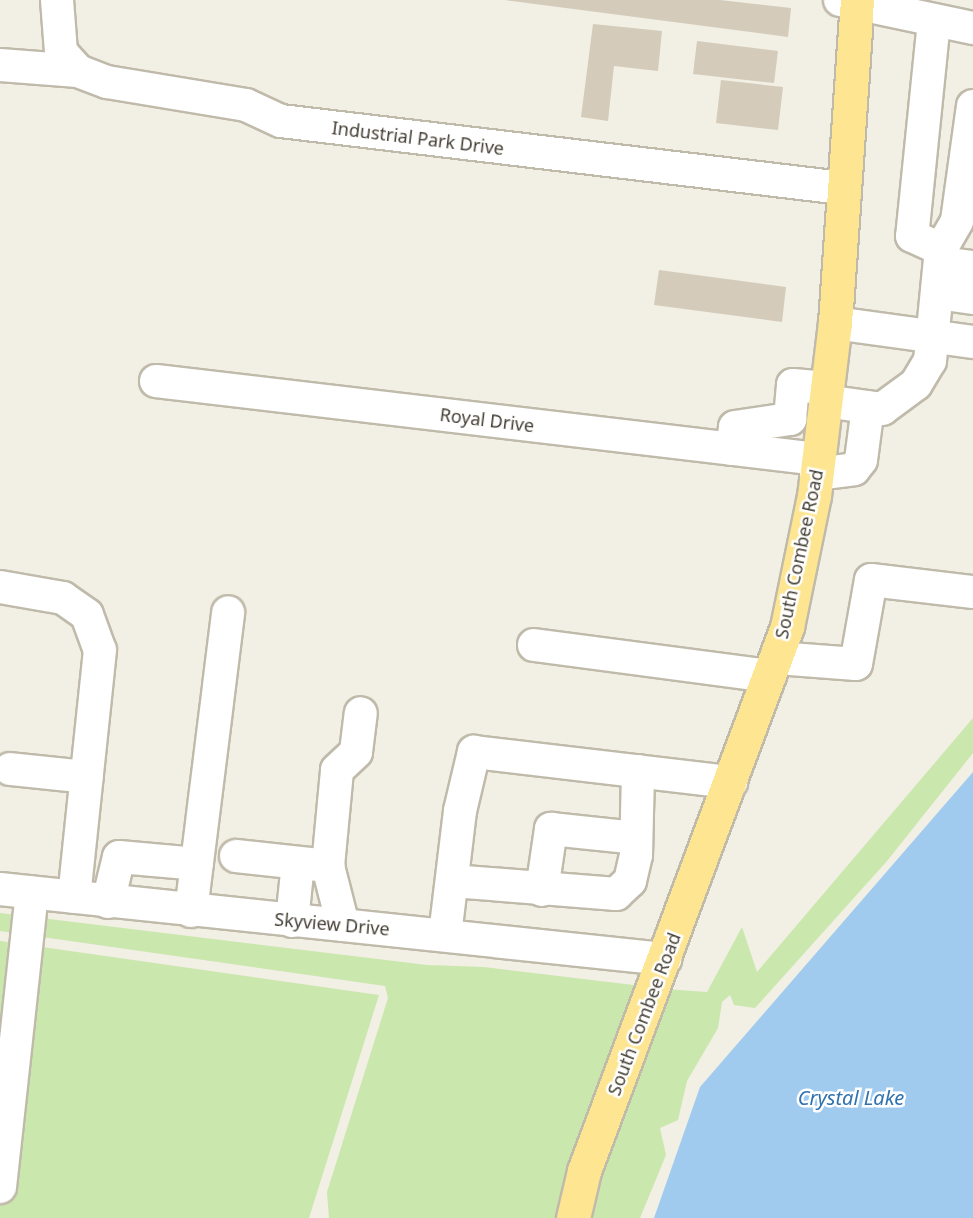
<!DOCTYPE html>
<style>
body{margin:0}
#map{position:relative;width:973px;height:1218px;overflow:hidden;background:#f2efe5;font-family:"Noto Sans",sans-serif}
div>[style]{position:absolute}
.green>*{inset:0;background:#cae7ad}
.water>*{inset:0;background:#a0cbef}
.building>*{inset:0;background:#d4cbba}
.roads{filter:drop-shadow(2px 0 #c0baaa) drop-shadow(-2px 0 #c0baaa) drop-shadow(0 2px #c0baaa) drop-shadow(0 -2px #c0baaa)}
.minor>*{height:32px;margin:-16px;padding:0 16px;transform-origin:16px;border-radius:16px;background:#fff}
.major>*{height:33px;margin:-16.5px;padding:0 16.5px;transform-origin:16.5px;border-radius:16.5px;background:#fde592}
span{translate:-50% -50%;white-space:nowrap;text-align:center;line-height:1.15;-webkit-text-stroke:5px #fff;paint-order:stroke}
.street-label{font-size:18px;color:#443f34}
.water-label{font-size:20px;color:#2f72af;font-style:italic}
</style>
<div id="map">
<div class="green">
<i style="clip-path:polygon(973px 718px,973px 753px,887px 861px,755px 1008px,734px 1005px,730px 995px,722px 1002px,718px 1028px,687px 1081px,678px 1120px,660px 1128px,666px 1155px,640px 1218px,584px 1218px,665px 989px,707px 992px,742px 927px,757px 972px)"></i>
<i style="clip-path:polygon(0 913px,427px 965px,484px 967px,642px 986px,561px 1218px,329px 1218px,327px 1192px,388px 998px,385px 986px,0 931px)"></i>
<i style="clip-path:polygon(0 941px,379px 995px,309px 1218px,0 1218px)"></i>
</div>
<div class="water">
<i style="clip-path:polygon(973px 772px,973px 1218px,654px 1218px,700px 1087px)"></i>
</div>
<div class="building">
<i style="clip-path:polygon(505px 0,720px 0,791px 8px,788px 37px)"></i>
<i style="clip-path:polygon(593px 24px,662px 31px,658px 71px,614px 66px,608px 121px,581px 117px)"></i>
<i style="clip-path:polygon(697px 41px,778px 51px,774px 83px,693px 74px)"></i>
<i style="clip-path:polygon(721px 80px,783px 87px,778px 130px,716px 123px)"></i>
<i style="clip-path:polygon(659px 270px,786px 287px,782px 322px,654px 305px)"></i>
</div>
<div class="roads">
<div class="minor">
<i style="left:57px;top:0;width:52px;rotate:85.6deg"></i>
<i style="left:61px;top:52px;width:25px;rotate:48deg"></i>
<i style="left:78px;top:71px;width:31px;rotate:21deg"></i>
<i style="left:107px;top:82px;width:141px;rotate:9.4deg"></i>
<i style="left:246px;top:105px;width:38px;rotate:25deg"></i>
<i style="left:281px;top:121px;width:565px;rotate:6.81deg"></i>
<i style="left:840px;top:0;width:136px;rotate:11.9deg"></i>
<i style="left:934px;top:21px;width:216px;rotate:95.8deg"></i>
<i style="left:912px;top:236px;width:32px;rotate:24deg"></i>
<i style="left:0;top:65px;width:78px;rotate:4.4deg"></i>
<i style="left:940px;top:263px;width:33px;rotate:7deg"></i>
<i style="left:937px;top:293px;width:36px;rotate:8deg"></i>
<i style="left:835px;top:323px;width:139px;rotate:7.8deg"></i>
<i style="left:156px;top:381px;width:667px;rotate:6.72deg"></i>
<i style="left:825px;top:401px;width:58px;rotate:8deg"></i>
<i style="left:882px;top:409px;width:42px;rotate:-36.3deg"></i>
<i style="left:916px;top:384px;width:27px;rotate:-59deg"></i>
<i style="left:930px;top:361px;width:113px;rotate:-84.4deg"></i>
<i style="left:941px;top:249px;width:32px;rotate:-60deg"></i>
<i style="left:957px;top:221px;width:116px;rotate:-82.1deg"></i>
<i style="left:732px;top:449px;width:22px;rotate:-82deg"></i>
<i style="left:735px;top:427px;width:56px;rotate:-8.3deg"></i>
<i style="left:790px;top:419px;width:34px;rotate:-85deg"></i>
<i style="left:793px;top:385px;width:34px;rotate:5deg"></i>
<i style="left:816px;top:474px;width:38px;rotate:-7deg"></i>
<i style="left:854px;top:469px;width:11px;rotate:-52deg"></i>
<i style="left:861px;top:460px;width:53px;rotate:-82.5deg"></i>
<i style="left:0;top:587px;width:64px;rotate:9.9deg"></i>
<i style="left:63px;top:598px;width:29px;rotate:35deg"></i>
<i style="left:87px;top:615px;width:37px;rotate:70deg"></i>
<i style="left:100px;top:650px;width:248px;rotate:96deg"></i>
<i style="left:534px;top:645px;width:238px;rotate:7.5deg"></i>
<i style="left:777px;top:658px;width:79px;rotate:4.3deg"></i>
<i style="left:856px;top:664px;width:85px;rotate:-79.9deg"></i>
<i style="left:871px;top:580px;width:103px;rotate:6.7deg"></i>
<i style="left:10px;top:769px;width:77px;rotate:5.9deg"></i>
<i style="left:236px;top:856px;width:93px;rotate:6.2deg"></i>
<i style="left:452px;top:881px;width:165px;rotate:4.5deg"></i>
<i style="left:616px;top:894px;width:19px;rotate:-43deg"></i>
<i style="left:630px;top:881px;width:27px;rotate:-77deg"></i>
<i style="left:636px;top:855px;width:84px;rotate:-88.6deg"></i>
<i style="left:0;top:889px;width:669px;rotate:6.01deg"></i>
<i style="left:542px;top:890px;width:62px;rotate:-81.6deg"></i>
<i style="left:551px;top:829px;width:85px;rotate:6deg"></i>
<i style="left:108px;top:902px;width:46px;rotate:-76.3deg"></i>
<i style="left:119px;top:857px;width:78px;rotate:5.1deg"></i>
<i style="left:191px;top:911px;width:301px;rotate:-82.9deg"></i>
<i style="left:292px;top:921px;width:58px;rotate:-84.1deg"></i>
<i style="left:343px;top:925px;width:61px;rotate:-104.3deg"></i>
<i style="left:328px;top:866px;width:96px;rotate:-84.6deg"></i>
<i style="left:337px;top:770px;width:26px;rotate:-43deg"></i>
<i style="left:356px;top:752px;width:39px;rotate:-83deg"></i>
<i style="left:445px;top:935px;width:125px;rotate:-83.1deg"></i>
<i style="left:460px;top:811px;width:61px;rotate:-76.7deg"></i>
<i style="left:474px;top:752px;width:259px;rotate:6.7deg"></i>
<i style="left:0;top:1187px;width:296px;rotate:-83.8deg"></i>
</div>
<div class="major">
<i style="left:573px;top:1218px;width:48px;rotate:-76.8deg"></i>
<i style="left:584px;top:1171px;width:581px;rotate:-69.54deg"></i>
<i style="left:787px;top:627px;width:134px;rotate:-78.4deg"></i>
<i style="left:814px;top:496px;width:174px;rotate:-83.1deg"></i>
<i style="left:835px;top:323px;width:324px;rotate:-86.1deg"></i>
</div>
</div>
<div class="street-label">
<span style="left:418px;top:138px;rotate:7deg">Industrial Park Drive</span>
<span style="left:487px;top:420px;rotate:7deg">Royal Drive</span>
<span style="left:799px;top:554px;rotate:-78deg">South Combee Road</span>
<span style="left:332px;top:924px;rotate:5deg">Skyview Drive</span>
<span style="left:644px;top:1014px;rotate:-69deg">South Combee Road</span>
</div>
<div class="water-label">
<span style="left:851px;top:1097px">Crystal Lake</span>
</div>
</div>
